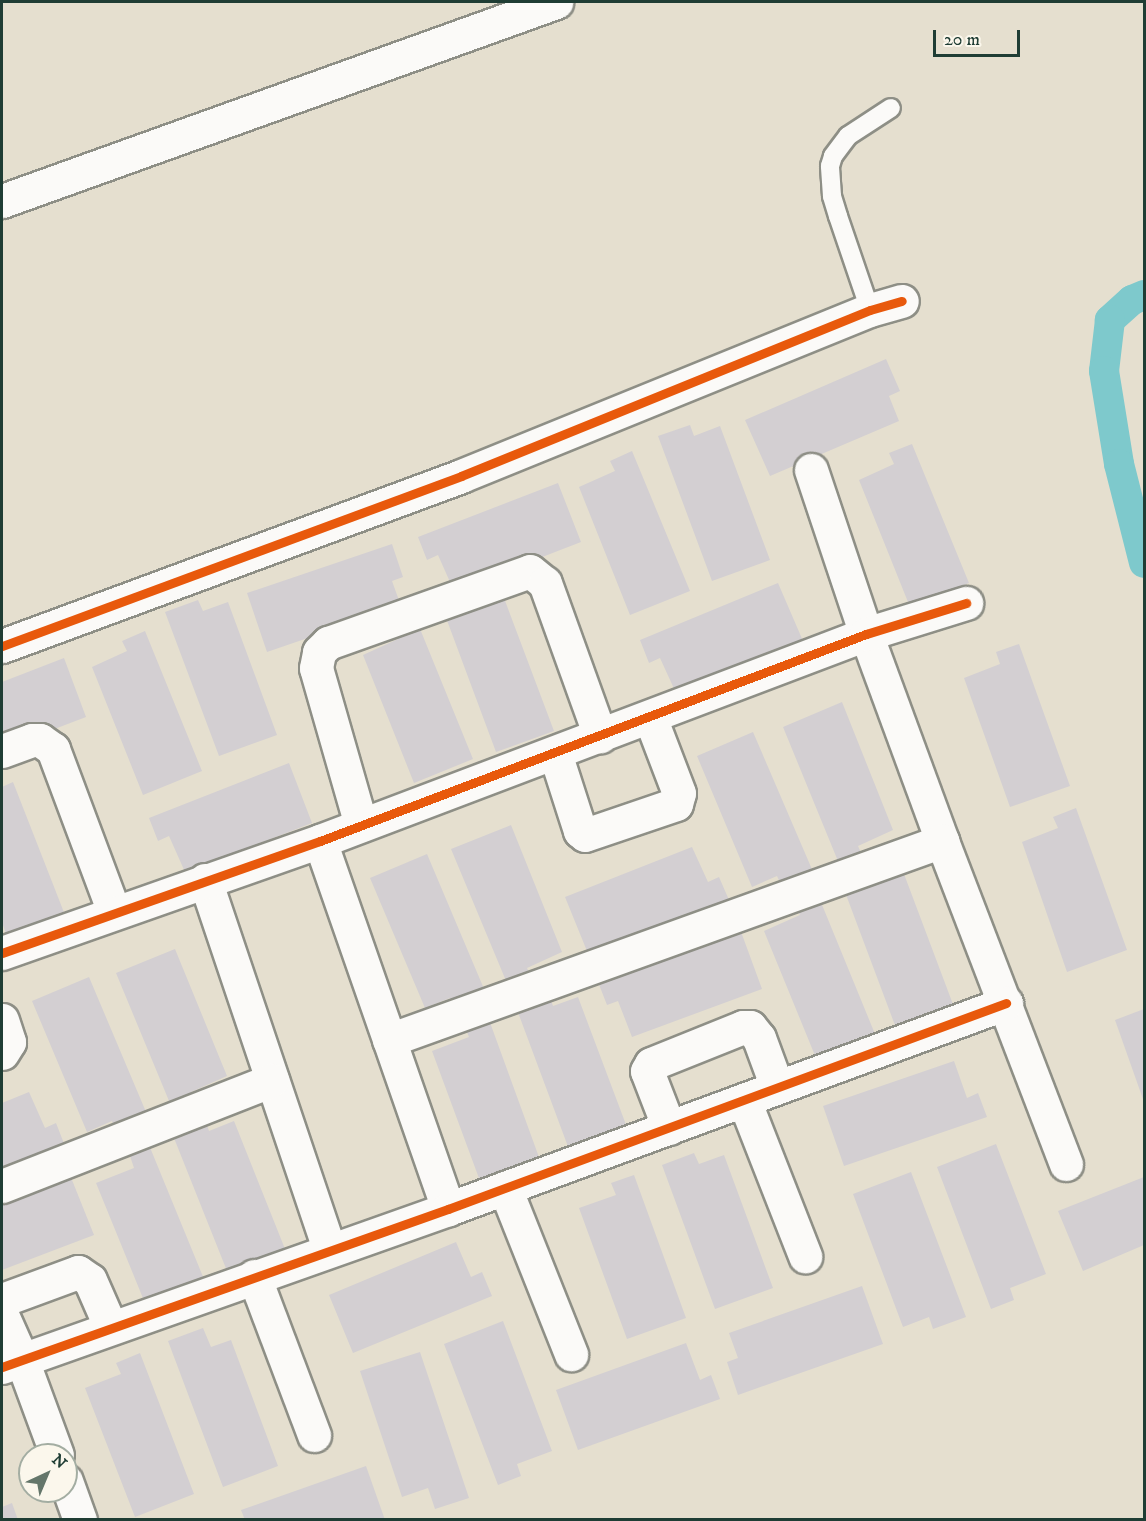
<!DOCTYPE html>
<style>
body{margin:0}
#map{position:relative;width:1146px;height:1521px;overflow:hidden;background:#e5dfcf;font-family:"IM FELL DW Pica",serif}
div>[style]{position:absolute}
.canal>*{height:30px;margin:-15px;padding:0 15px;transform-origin:15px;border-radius:15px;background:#7ec9cc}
.building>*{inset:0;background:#d3cfd2}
.roads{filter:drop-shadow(2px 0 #8e8f86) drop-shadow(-2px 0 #8e8f86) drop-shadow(0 2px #8e8f86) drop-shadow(0 -2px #8e8f86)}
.service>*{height:18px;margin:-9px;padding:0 9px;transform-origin:9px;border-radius:9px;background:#fbfaf8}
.minor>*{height:33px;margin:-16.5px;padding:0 16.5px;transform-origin:16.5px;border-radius:16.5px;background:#fbfaf8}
.cycleway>*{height:9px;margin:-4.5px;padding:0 4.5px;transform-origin:4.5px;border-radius:4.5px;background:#e8590c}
span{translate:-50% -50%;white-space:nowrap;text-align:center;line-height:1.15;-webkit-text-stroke:4.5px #fbf7ec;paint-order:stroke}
.frame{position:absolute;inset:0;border:3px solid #1f3d34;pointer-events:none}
.north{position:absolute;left:18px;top:1443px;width:60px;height:60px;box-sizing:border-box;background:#fbf7ec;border:2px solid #a3ada2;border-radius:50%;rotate:44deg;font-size:16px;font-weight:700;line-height:24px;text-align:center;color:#1f3d34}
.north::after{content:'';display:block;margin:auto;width:21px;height:27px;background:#64766a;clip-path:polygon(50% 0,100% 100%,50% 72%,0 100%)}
.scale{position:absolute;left:933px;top:30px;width:87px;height:27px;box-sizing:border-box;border:3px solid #1f3d34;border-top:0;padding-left:8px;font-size:18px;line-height:21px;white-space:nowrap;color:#1f3d34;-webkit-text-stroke:4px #fbf7ec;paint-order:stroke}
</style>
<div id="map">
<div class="canal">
<i style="left:1144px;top:295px;width:13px;rotate:157deg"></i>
<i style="left:1132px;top:300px;width:30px;rotate:138deg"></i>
<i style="left:1110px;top:320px;width:51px;rotate:96.7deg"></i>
<i style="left:1104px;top:371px;width:94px;rotate:80.8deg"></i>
<i style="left:1119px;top:464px;width:102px;rotate:75.8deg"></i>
</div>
<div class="building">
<i style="clip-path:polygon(886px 359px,900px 391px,889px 396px,899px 421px,770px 476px,745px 420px)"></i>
<i style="clip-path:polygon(690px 425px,694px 436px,720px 426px,770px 560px,712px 581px,658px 436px)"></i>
<i style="clip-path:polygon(912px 444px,969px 583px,910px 607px,859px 480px,894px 464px,889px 453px)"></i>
<i style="clip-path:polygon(632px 451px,690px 591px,630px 615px,579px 487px,615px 471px,610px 461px)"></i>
<i style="clip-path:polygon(558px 483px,581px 542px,454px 591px,438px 555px,427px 560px,418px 537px)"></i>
<i style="clip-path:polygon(392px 544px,403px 577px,392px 581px,401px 606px,267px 652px,247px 593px)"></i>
<i style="clip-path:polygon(778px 583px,803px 641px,676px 693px,660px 658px,649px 663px,640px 640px)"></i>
<i style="clip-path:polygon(475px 595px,479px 607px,504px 598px,554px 731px,496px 752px,442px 607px)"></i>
<i style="clip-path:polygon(198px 600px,203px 611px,228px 602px,277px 735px,219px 756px,165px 612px)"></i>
<i style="clip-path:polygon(416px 619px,473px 759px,414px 783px,363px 655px,398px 639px,393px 628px)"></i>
<i style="clip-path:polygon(145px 631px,202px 771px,143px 795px,92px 667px,127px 651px,122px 641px)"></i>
<i style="clip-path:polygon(1019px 644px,1070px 786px,1010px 807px,964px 678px,1000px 664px,996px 652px)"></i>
<i style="clip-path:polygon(64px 658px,86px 717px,2px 749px,2px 682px)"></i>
<i style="clip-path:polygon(842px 702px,893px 830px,858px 846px,863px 857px,840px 866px,783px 727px)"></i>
<i style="clip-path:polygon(753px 732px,814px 874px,782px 887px,777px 876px,752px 887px,697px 756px)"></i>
<i style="clip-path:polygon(289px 763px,312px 823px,185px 872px,169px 836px,158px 841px,149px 818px)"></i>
<i style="clip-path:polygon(13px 782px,65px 915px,7px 937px,2px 922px,2px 787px)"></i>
<i style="clip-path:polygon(1076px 808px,1127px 950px,1067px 972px,1022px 842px,1058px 828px,1053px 817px)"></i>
<i style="clip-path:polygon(511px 825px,562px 952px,527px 968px,532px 979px,509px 988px,451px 849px)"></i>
<i style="clip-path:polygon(692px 847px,708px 882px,719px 877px,729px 900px,589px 956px,565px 897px)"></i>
<i style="clip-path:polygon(427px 854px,487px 996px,454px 1009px,450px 998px,425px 1008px,370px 878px)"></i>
<i style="clip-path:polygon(875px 872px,879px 883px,904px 874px,954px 1007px,896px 1028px,842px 884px)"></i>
<i style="clip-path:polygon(818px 895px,875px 1034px,816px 1058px,764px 931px,800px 915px,795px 904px)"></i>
<i style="clip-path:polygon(740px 929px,762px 989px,632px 1037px,618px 1001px,607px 1005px,598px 982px)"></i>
<i style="clip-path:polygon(175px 949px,227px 1076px,191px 1092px,196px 1104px,174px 1113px,116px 973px)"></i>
<i style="clip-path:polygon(89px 977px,149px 1119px,116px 1132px,112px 1121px,87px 1132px,32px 1001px)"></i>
<i style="clip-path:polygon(549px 995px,553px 1006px,578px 997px,628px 1130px,570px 1152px,516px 1007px)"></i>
<i style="clip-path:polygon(1144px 1009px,1144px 1102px,1115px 1020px)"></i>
<i style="clip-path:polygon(488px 1017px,540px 1160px,480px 1181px,432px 1051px,469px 1037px,464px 1025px)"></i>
<i style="clip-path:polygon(954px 1061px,967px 1098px,978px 1093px,987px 1117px,844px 1166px,823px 1106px)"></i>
<i style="clip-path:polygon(29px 1092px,45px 1128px,56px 1123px,65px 1146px,2px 1171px,2px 1103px)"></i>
<i style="clip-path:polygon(205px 1120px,209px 1131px,234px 1121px,287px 1254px,229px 1276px,172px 1133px)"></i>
<i style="clip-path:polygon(996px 1144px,1046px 1274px,1010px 1288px,1014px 1300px,991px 1309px,937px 1167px)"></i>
<i style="clip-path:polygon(149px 1145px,206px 1284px,147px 1308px,96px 1183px,134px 1168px,129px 1153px)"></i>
<i style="clip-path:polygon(694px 1153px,699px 1164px,724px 1155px,773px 1288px,715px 1309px,662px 1165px)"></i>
<i style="clip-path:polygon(911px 1172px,966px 1317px,933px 1329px,929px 1317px,903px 1327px,853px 1194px)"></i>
<i style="clip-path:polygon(70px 1175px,94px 1235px,2px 1270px,2px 1202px)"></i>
<i style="clip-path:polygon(634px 1175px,686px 1318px,627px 1339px,579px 1208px,616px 1195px,611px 1183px)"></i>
<i style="clip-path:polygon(1144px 1177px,1144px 1245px,1083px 1271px,1058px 1211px)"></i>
<i style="clip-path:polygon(456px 1242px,471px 1277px,482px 1272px,492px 1296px,353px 1353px,329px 1295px)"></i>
<i style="clip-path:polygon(862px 1286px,883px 1344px,738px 1395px,727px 1362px,738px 1358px,729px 1333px)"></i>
<i style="clip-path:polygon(503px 1321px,552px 1451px,517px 1464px,521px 1476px,498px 1485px,444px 1344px)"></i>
<i style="clip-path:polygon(203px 1328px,211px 1347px,231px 1340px,278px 1466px,223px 1487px,168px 1341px)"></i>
<i style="clip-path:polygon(686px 1343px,700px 1380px,711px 1375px,720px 1399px,578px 1450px,556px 1390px)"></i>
<i style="clip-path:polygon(420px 1352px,469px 1498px,435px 1509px,428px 1488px,402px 1497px,360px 1371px)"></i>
<i style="clip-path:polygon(140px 1353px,194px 1494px,135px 1517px,85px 1388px,121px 1374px,116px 1363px)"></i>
<i style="clip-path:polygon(366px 1466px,385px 1520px,245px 1520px,241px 1510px)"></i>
<i style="clip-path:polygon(12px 1503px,18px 1520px,2px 1520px,2px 1507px)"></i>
</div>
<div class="roads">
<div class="service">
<i style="left:870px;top:310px;width:99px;rotate:-108.8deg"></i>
<i style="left:838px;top:216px;width:21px;rotate:-107deg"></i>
<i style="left:832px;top:196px;width:30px;rotate:-94deg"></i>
<i style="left:830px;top:166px;width:10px;rotate:-73deg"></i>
<i style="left:833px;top:156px;width:25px;rotate:-53deg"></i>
<i style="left:848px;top:136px;width:51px;rotate:-33.1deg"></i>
</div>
<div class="minor">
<i style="left:2px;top:201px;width:589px;rotate:-19.76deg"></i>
<i style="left:811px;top:470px;width:173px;rotate:71.5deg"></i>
<i style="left:866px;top:634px;width:221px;rotate:69.8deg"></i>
<i style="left:942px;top:841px;width:346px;rotate:69deg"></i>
<i style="left:2px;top:646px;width:489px;rotate:-20.3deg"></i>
<i style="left:461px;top:476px;width:441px;rotate:-22.1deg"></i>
<i style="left:870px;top:310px;width:33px;rotate:-16deg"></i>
<i style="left:2px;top:751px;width:32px;rotate:-20deg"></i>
<i style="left:32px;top:740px;width:8px"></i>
<i style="left:40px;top:740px;width:16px;rotate:35deg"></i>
<i style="left:53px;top:749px;width:174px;rotate:69.5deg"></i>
<i style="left:555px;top:753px;width:82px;rotate:72.2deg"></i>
<i style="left:580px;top:831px;width:6px;rotate:39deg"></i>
<i style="left:585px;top:835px;width:96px;rotate:-18.8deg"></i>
<i style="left:676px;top:804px;width:11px;rotate:-75deg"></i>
<i style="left:679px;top:793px;width:81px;rotate:-110.9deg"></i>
<i style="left:361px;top:825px;width:163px;rotate:-106deg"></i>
<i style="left:316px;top:668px;width:16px;rotate:-79deg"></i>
<i style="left:319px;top:652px;width:13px;rotate:-45deg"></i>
<i style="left:328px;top:643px;width:214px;rotate:-19.6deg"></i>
<i style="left:530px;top:571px;width:19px;rotate:39deg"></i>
<i style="left:545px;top:583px;width:163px;rotate:70.2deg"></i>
<i style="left:320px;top:841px;width:390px;rotate:70.8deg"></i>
<i style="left:205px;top:880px;width:389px;rotate:71.4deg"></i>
<i style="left:2px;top:953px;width:337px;rotate:-19.4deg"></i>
<i style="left:320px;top:841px;width:584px;rotate:-20.76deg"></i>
<i style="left:866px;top:634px;width:105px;rotate:-17.2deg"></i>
<i style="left:2px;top:1020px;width:23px;rotate:72deg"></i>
<i style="left:9px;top:1042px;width:13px;rotate:122deg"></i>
<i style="left:389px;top:1040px;width:588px;rotate:-19.79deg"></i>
<i style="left:744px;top:1100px;width:168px;rotate:68.6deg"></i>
<i style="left:669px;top:1128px;width:61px;rotate:-111.1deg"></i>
<i style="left:647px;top:1071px;width:8px;rotate:-60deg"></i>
<i style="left:651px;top:1064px;width:99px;rotate:-21.9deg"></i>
<i style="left:743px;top:1027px;width:7px"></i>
<i style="left:750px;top:1027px;width:14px;rotate:51deg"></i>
<i style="left:759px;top:1038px;width:52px;rotate:69.8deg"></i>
<i style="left:2px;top:1186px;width:290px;rotate:-21.4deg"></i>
<i style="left:505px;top:1188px;width:179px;rotate:68.3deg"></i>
<i style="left:254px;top:1276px;width:170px;rotate:69.3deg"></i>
<i style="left:2px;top:1300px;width:81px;rotate:-20.2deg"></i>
<i style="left:78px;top:1272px;width:14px;rotate:34deg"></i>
<i style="left:90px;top:1280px;width:52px;rotate:66.4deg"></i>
<i style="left:2px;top:1315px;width:49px;rotate:66deg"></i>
<i style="left:22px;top:1360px;width:101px;rotate:69.8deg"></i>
<i style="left:2px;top:1367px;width:473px;rotate:-19.5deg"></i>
<i style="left:448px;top:1209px;width:595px;rotate:-20.26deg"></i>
<i style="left:66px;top:1481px;width:41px;rotate:70.3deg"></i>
</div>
</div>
<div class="cycleway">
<i style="left:2px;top:646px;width:489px;rotate:-20.3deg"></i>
<i style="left:461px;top:476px;width:441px;rotate:-22.1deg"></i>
<i style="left:870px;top:310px;width:33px;rotate:-16deg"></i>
<i style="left:2px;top:953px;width:337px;rotate:-19.4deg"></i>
<i style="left:320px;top:841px;width:584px;rotate:-20.76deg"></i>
<i style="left:866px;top:634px;width:105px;rotate:-17.2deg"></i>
<i style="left:2px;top:1367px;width:473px;rotate:-19.5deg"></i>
<i style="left:448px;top:1209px;width:595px;rotate:-20.26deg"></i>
</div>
<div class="frame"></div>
<div class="north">N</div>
<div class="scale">20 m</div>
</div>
